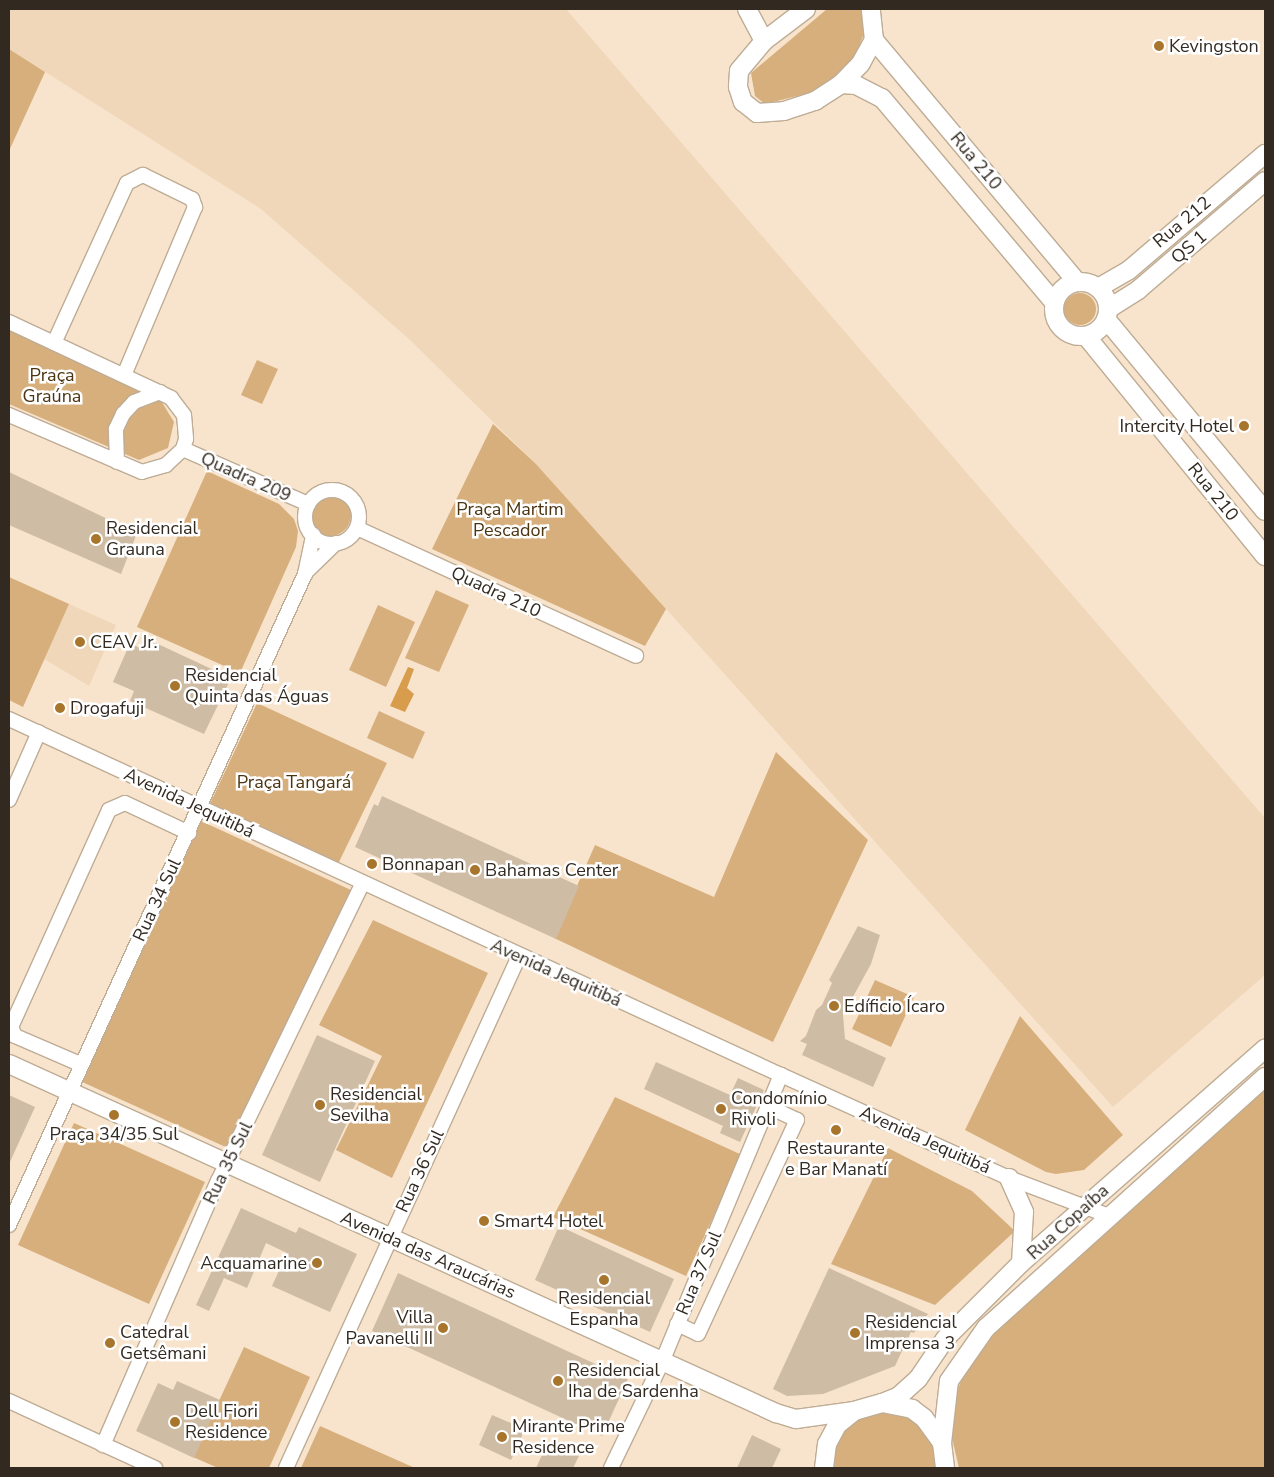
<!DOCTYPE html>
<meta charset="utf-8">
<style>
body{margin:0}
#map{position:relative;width:1274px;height:1477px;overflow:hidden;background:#f8e4cc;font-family:"Nunito Sans",sans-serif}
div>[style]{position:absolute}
.built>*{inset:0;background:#f0d7ba}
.green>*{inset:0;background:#d7af7d}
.round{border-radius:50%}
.water>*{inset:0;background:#d89d4c}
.building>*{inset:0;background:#cfbca4}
.roads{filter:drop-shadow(1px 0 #beac95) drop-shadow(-1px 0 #beac95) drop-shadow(0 1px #beac95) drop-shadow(0 -1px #beac95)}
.minor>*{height:14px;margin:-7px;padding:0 7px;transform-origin:7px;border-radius:7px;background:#fff}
.minor>.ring{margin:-7px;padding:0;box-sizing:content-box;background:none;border:14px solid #fff;border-radius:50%}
.major>*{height:18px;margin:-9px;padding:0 9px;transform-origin:9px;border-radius:9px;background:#fff}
.major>.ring{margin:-9px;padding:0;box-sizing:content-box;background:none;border:18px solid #fff;border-radius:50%}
.dots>*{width:14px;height:14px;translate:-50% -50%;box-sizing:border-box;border:2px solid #fff;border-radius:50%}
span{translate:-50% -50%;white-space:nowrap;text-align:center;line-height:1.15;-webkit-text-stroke:5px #fff;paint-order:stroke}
.poi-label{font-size:18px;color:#322a21}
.left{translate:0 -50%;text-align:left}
.right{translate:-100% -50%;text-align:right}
.street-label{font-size:18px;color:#322a21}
.park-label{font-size:18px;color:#4c3411}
.frame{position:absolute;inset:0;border:10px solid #322a21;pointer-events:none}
</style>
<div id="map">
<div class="built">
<i style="clip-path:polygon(9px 9px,566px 9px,1265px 818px,1265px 975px,1113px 1107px,536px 464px,410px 340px,261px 209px,9px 49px)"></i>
<i style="clip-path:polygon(69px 604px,116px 625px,89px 686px,44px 659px)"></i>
</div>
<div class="green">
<i style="clip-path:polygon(827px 9px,863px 9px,867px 26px,851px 67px,813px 92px,765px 104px,755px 96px,751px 73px)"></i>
<i style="clip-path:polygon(9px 49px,45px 72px,9px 151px)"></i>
<i class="round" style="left:1064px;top:293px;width:32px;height:32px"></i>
<i style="clip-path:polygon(9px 329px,160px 399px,174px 422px,168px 448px,139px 460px,9px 404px)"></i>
<i style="clip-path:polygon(257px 360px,278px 369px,262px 404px,241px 395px)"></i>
<i style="clip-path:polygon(493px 424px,536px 464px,666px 609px,645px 646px,432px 549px)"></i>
<i style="clip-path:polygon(207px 471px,279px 504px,294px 519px,298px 531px,296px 547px,240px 673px,137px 627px)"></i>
<i class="round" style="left:309px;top:494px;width:42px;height:42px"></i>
<i style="clip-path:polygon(9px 577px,69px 604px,23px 707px,9px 700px)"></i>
<i style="clip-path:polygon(436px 590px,469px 605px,439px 672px,405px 658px)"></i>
<i style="clip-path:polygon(378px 605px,415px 622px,386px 687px,349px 670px)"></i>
<i style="clip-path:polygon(257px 703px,387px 763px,338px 864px,209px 806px)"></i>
<i style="clip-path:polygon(379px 711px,425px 732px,413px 759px,367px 738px)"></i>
<i style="clip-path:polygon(776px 752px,868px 840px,773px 1042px,554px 938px,595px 845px,714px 897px)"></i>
<i style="clip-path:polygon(201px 821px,351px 890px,230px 1149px,80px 1081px)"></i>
<i style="clip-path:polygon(373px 920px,488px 973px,392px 1178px,336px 1150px,382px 1056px,319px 1025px)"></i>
<i style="clip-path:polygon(875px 980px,914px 997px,891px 1047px,852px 1029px)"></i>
<i style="clip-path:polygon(1020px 1016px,1123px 1135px,1084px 1170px,1056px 1174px,1046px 1172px,965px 1130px)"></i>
<i style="clip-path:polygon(1265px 1089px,1265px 1468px,959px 1468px,951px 1434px,954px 1399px,967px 1366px,996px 1328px)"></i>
<i style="clip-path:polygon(615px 1097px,742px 1155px,686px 1276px,553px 1217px)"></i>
<i style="clip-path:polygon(74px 1123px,205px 1182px,149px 1304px,18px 1245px)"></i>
<i style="clip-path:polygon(888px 1148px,972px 1191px,1015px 1231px,935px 1305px,831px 1264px)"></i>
<i style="clip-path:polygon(244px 1347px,310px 1377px,269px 1468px,218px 1468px,193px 1457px)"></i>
<i style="clip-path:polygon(879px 1408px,911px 1414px,934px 1438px,940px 1468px,829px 1468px,830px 1448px,848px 1420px)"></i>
<i style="clip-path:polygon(320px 1426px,415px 1468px,301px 1468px)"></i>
</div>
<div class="water">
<i style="clip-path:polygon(408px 667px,414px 669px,407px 688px,414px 694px,405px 712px,390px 706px)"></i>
</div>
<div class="building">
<i style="clip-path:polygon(9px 472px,137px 533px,121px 574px,9px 525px)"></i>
<i style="clip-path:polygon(145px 638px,231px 678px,204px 734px,130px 701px,134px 691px,113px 682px,130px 643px,140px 648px)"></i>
<i style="clip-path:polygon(382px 796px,579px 886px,556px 939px,355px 847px,374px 804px,378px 806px)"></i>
<i style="clip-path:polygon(858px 926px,880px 935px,871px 964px,843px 1015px,845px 1039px,886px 1058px,873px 1087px,802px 1055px,807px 1044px,800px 1041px,806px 1036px,816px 1010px,822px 1005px,832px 983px,829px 980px)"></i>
<i style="clip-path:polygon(317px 1035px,375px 1061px,320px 1182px,262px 1155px)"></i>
<i style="clip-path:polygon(656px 1062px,730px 1095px,738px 1078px,764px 1090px,740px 1142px,720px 1133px,723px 1126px,644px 1089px)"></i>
<i style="clip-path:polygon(9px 1095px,35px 1107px,9px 1164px)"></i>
<i style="clip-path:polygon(241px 1208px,296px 1233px,299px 1227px,357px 1254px,330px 1312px,272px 1286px,287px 1253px,266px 1243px,247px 1288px,224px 1278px,209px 1311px,196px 1305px)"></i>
<i style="clip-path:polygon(559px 1226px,674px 1279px,650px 1332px,535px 1280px)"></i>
<i style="clip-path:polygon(829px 1268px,928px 1314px,914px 1333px,911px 1332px,895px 1366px,823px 1394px,787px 1396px,773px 1389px)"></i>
<i style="clip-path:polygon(398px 1273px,628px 1379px,602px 1436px,372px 1331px)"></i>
<i style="clip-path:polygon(177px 1381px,220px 1400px,194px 1458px,136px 1431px,158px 1383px,173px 1390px)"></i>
<i style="clip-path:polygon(492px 1415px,525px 1429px,511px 1460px,479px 1445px)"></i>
<i style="clip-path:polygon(752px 1435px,781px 1449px,772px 1468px,737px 1468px)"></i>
<i style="clip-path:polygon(548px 1442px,579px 1456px,573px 1468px,536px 1468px)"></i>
</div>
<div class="roads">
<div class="minor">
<i style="left:9px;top:322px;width:179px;rotate:25.1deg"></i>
<i style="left:171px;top:398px;width:21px;rotate:53deg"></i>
<i style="left:184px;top:415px;width:24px;rotate:85deg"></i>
<i style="left:186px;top:439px;width:10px;rotate:107deg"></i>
<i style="left:183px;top:449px;width:23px;rotate:137deg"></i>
<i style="left:166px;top:465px;width:25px;rotate:164deg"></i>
<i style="left:142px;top:472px;width:145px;rotate:-156.8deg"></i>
<i style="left:54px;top:343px;width:176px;rotate:-65.5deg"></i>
<i style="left:127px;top:183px;width:18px;rotate:-27deg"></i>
<i style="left:143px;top:175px;width:55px;rotate:26.1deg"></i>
<i style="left:192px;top:199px;width:9px;rotate:69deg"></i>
<i style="left:195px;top:207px;width:182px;rotate:112.9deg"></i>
<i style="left:183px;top:449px;width:137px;rotate:23.7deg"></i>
<i style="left:117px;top:462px;width:33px;rotate:-92deg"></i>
<i style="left:116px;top:429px;width:17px;rotate:-65deg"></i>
<i style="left:123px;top:414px;width:16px;rotate:-47deg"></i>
<i style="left:134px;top:402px;width:28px;rotate:-21deg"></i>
<i class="ring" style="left:305px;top:490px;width:40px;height:40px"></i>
<i style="left:357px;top:528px;width:307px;rotate:24.6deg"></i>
<i style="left:305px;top:573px;width:43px;rotate:-44.1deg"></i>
<i style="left:9px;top:719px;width:850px;rotate:24.76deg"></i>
<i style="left:781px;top:1075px;width:250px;rotate:24.3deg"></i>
<i style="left:1009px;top:1178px;width:107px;rotate:20.8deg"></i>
<i style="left:9px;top:800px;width:74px;rotate:-66.2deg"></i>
<i style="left:80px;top:1064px;width:71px;rotate:-156.7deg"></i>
<i style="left:15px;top:1036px;width:10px;rotate:-114deg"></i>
<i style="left:11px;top:1027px;width:238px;rotate:-65.7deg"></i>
<i style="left:109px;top:810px;width:17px;rotate:-24deg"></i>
<i style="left:125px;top:803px;width:71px;rotate:25.1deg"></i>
<i style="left:9px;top:1225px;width:715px;rotate:-65.55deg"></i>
<i style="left:305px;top:574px;width:40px;rotate:-78deg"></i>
<i style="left:677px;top:1324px;width:23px;rotate:25deg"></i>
<i style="left:698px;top:1334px;width:236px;rotate:-65.2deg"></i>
<i style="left:797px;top:1120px;width:31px;rotate:-155deg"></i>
<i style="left:9px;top:1401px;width:161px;rotate:24.7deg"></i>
<i style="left:103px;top:1445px;width:288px;rotate:-66.5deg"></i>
<i style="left:218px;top:1181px;width:329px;rotate:-64.1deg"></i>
<i style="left:286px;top:1468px;width:563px;rotate:-65.53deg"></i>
<i style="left:611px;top:1468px;width:118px;rotate:-64.3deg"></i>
<i style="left:662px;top:1362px;width:311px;rotate:-67.5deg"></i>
</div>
<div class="major">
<i style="left:747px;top:9px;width:36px;rotate:62deg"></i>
<i style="left:806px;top:9px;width:53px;rotate:142.7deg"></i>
<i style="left:764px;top:41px;width:39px;rotate:130deg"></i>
<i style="left:739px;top:71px;width:16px;rotate:94deg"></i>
<i style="left:738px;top:87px;width:16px;rotate:72deg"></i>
<i style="left:743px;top:102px;width:18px;rotate:38deg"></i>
<i style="left:757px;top:113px;width:27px;rotate:-4deg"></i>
<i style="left:784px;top:111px;width:33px;rotate:-18deg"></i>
<i style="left:815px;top:101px;width:31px;rotate:-33deg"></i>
<i style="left:841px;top:84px;width:29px;rotate:-46deg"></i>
<i style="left:861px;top:63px;width:26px;rotate:-61deg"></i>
<i style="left:874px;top:40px;width:31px;rotate:-96deg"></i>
<i style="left:874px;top:40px;width:316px;rotate:50deg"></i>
<i style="left:841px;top:84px;width:15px;rotate:4deg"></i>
<i style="left:856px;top:85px;width:29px;rotate:27deg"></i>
<i style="left:882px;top:98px;width:267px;rotate:49.9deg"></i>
<i class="ring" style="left:1054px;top:282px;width:36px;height:36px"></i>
<i style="left:1098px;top:288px;width:36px;rotate:-30deg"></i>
<i style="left:1129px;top:270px;width:179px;rotate:-40.5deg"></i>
<i style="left:1108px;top:309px;width:36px;rotate:-32deg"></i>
<i style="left:1138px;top:290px;width:167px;rotate:-40.6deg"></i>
<i style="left:1106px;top:319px;width:249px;rotate:50.4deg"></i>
<i style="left:1086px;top:336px;width:284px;rotate:50.9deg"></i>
<i style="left:9px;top:1064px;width:843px;rotate:24.47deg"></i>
<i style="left:776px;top:1413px;width:21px;rotate:17deg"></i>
<i style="left:796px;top:1419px;width:59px;rotate:-7.9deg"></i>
<i style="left:1009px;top:1178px;width:37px;rotate:66deg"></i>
<i style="left:1024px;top:1212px;width:51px;rotate:93.4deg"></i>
<i style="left:882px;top:1403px;width:18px;rotate:-22deg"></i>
<i style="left:899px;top:1396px;width:25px;rotate:-42deg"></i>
<i style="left:918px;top:1379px;width:48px;rotate:-56deg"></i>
<i style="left:945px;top:1339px;width:107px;rotate:-45deg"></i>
<i style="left:1021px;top:1263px;width:325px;rotate:-41.3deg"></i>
<i style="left:942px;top:1443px;width:62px;rotate:-83.6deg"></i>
<i style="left:949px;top:1381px;width:65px;rotate:-55.1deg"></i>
<i style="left:986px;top:1328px;width:375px;rotate:-42deg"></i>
<i style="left:824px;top:1468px;width:24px;rotate:-83deg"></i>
<i style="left:827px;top:1444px;width:21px;rotate:-62deg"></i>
<i style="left:837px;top:1425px;width:22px;rotate:-39deg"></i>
<i style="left:854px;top:1411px;width:29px;rotate:-16deg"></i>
<i style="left:882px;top:1403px;width:31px;rotate:11deg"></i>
<i style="left:912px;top:1409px;width:15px;rotate:37deg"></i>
<i style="left:924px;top:1418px;width:31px;rotate:54deg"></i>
<i style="left:942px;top:1443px;width:25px;rotate:83deg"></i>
</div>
</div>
<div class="dots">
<i style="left:1159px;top:46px;background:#a7752c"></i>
<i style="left:1244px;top:426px;background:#a7752c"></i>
<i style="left:96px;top:539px;background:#a7752c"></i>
<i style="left:80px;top:642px;background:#a7752c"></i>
<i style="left:175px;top:686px;background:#a7752c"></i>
<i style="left:60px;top:708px;background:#a7752c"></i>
<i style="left:372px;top:864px;background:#a7752c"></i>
<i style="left:475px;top:870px;background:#a7752c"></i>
<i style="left:834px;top:1006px;background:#a7752c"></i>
<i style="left:320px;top:1105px;background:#a7752c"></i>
<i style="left:721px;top:1109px;background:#a7752c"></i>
<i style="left:114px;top:1115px;background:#a7752c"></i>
<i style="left:836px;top:1130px;background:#a7752c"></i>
<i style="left:484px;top:1221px;background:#a7752c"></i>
<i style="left:317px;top:1263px;background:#a7752c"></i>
<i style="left:604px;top:1280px;background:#a7752c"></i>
<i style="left:443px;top:1328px;background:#a7752c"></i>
<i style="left:855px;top:1333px;background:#a7752c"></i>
<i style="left:110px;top:1343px;background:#a7752c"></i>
<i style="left:558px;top:1381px;background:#a7752c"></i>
<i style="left:175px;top:1422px;background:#a7752c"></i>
<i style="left:502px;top:1437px;background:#a7752c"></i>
</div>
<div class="poi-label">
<span class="left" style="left:1169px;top:46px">Kevingston</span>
<span class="right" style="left:1234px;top:426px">Intercity Hotel</span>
<span class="left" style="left:106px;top:539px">Residencial<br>Grauna</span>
<span class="left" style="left:90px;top:642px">CEAV Jr.</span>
<span class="left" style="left:185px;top:686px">Residencial<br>Quinta das Águas</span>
<span class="left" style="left:70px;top:708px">Drogafuji</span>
<span class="left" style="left:382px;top:864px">Bonnapan</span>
<span class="left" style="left:485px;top:870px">Bahamas Center</span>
<span class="left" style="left:844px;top:1006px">Edíficio Ícaro</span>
<span class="left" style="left:330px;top:1105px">Residencial<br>Sevilha</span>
<span class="left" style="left:731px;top:1109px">Condomínio<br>Rivoli</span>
<span style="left:114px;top:1134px">Praça 34/35 Sul</span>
<span style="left:836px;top:1159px">Restaurante<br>e Bar Manatí</span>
<span class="left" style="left:494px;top:1221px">Smart4 Hotel</span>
<span class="right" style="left:307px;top:1263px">Acquamarine</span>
<span style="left:604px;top:1309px">Residencial<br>Espanha</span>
<span class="right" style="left:433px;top:1328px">Villa<br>Pavanelli II</span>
<span class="left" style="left:865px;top:1333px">Residencial<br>Imprensa 3</span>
<span class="left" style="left:120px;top:1343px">Catedral<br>Getsêmani</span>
<span class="left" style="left:568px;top:1381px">Residencial<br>Iha de Sardenha</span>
<span class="left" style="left:185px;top:1422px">Dell Fiori<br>Residence</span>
<span class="left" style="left:512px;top:1437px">Mirante Prime<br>Residence</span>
</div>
<div class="street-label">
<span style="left:976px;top:161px;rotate:50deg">Rua 210</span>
<span style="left:1182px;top:222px;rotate:-40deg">Rua 212</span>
<span style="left:1189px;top:247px;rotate:-41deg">QS 1</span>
<span style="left:246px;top:477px;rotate:24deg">Quadra 209</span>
<span style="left:1213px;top:492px;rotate:51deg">Rua 210</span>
<span style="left:496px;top:592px;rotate:25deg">Quadra 210</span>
<span style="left:189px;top:803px;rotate:25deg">Avenida Jequitibá</span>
<span style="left:157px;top:900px;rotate:-65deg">Rua 34 Sul</span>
<span style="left:556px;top:973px;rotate:24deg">Avenida Jequitibá</span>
<span style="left:925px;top:1140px;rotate:24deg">Avenida Jequitibá</span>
<span style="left:228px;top:1163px;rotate:-64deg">Rua 35 Sul</span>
<span style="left:420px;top:1171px;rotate:-65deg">Rua 36 Sul</span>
<span style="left:1068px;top:1222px;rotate:-42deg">Rua Copaíba</span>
<span style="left:428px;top:1255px;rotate:24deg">Avenida das Araucárias</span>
<span style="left:699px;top:1273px;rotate:-67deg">Rua 37 Sul</span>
</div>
<div class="park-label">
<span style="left:52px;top:386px">Praça<br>Graúna</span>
<span style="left:510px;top:520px">Praça Martim<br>Pescador</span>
<span style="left:294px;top:782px">Praça Tangará</span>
</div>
<div class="frame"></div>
</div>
